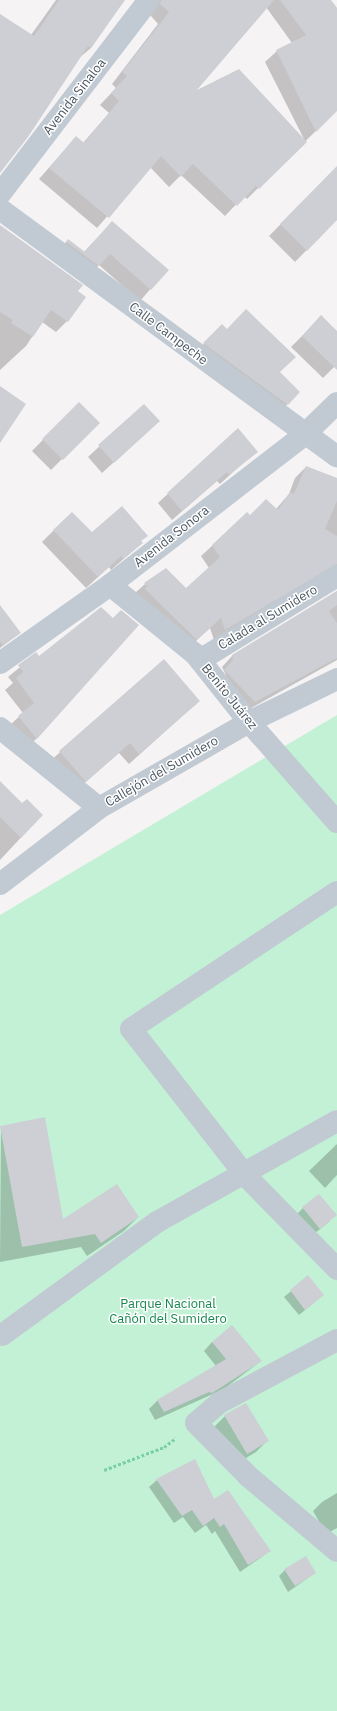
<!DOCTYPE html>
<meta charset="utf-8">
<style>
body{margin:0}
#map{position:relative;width:337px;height:1711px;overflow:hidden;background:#f5f3f3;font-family:"IBM Plex Sans",sans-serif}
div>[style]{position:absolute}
.green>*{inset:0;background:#c3f1d5}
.shadow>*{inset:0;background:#0003}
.building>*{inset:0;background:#cdcfd5}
.path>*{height:2.5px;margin-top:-1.25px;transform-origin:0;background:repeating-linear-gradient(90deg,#7ad0a6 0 3px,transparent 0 5px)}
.minor>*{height:22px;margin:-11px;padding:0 11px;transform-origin:11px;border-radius:11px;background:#c1cad2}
span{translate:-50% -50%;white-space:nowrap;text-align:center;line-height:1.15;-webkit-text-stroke:3px #fff;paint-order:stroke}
.street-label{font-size:13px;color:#4a5661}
.park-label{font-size:13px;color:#17864f}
</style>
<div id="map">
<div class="green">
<i style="clip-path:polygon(337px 715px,337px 1711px,0 1711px,0 915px)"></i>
</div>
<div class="shadow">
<i style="clip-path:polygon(56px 0,124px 0,91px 48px,79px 58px,0 172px,0 15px,31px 35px)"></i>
<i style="clip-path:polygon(evenodd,137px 0,330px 0,337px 9px,337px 110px,247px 199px,244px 196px,225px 216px,181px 175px,169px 187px,150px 167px,97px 228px,39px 179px,76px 137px,83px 143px,109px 113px,100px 105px,116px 88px,112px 84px,158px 24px,137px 0,266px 7px,292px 43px,277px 51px,265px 62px,304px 139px,193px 93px,266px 7px)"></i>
<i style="clip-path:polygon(332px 172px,337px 177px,337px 219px,295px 262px,269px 236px)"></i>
<i style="clip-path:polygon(112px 222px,167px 270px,140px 301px,99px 265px,87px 277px,57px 251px,68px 240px,84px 252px)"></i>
<i style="clip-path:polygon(0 228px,76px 291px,67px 321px,56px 332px,42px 322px,26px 346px,0 370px)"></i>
<i style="clip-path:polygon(222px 326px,299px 392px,276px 416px,193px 355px)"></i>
<i style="clip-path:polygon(310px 328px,337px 332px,337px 364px,323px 378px,291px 347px)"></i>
<i style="clip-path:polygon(79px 403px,98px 423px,51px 470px,32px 451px)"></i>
<i style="clip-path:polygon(144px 405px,147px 432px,102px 473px,88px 457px)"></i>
<i style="clip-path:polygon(238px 429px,256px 451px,220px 484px,217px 481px,172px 520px,158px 503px)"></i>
<i style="clip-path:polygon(306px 467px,337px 479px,337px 580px,214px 640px,210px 628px,186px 650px,134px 594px,145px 584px,186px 590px,209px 568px,201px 556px,247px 514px,250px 516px,276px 509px,289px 494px,295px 478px)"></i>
<i style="clip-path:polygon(54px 530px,92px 534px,142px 543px,111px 570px,109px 567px,86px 588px,42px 542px)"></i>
<i style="clip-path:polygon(337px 591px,337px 660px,244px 712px,222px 667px,232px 656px)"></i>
<i style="clip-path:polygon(0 616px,20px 633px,0 648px)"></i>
<i style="clip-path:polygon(36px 654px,37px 738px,26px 749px,8px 727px,23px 713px,5px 690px,13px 683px,8px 677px)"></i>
<i style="clip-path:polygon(164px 660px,199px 701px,129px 764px,119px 753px,75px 791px,49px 762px)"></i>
<i style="clip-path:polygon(0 782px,22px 805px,42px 815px,0 860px)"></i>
<i style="clip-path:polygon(1px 1127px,62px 1221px,138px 1217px,124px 1231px,87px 1256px,81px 1247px,0 1262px)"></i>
<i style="clip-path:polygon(337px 1144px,337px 1175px,325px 1188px,309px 1171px)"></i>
<i style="clip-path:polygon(303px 1208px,330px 1221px,314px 1234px,297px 1214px)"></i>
<i style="clip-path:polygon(308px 1277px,316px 1301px,299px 1315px,284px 1297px)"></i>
<i style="clip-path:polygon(212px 1342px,261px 1361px,224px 1389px,155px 1420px,149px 1409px,158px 1400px,216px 1366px,204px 1351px)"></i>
<i style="clip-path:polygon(225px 1416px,267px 1441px,256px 1452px,236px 1464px,214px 1427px)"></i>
<i style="clip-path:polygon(157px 1480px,214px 1501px,270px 1551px,240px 1572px,215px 1531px,212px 1534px,206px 1525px,195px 1533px,183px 1517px,174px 1523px,149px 1487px)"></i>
<i style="clip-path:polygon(337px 1493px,337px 1528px,326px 1534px,313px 1511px,322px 1502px)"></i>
<i style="clip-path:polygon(285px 1570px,315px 1573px,288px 1592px,279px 1576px)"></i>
</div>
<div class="building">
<i style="clip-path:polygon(59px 0,125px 0,91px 48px,88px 46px,28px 137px,0 173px,0 14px,34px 36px)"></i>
<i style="clip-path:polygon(161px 0,274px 0,197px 90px,239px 69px,307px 142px,259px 189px,256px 186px,237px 206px,193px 164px,181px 177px,161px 156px,109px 218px,49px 168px,76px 136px,84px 143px,119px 101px,111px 93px,127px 76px,122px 72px,169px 12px,160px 4px)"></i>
<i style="clip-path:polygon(280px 0,331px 0,337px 8px,337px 111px,316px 132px,276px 50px,306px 35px)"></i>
<i style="clip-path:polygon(337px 166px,337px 220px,307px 251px,280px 224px)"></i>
<i style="clip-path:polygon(112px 221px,169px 270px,151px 290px,110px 254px,99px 266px,66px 242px,68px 239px,85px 252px)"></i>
<i style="clip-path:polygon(0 225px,83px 285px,78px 291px,86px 297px,68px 322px,51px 310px,33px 337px,11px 323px,13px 320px,0 312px)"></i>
<i style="clip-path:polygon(246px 309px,296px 357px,280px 372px,300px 392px,288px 405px,203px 343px,222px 324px,227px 329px)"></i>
<i style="clip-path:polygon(321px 315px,337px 331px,337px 370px,302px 336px)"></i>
<i style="clip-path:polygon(0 386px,26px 404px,0 443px)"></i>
<i style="clip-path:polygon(79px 402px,100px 423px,63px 460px,42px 439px)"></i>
<i style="clip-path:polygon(144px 404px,160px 421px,114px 463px,98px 445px)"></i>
<i style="clip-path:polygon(238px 428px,258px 452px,229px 475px,227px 472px,182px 511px,167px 493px)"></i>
<i style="clip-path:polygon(306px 466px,337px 478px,337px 501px,325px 529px,337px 536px,337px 564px,225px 630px,221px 618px,197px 640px,145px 589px,147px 586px,144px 583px,166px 568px,186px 588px,220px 557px,212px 545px,247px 512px,250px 515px,266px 499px,278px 510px,290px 492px,294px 494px)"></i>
<i style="clip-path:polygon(122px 506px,148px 536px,141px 541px,143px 543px,123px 559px,121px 556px,98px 577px,53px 530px,72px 512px,92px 532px)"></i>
<i style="clip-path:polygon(337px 591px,337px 605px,329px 611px,337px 623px,337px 658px,255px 702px,224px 670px,233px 660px,232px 655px)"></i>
<i style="clip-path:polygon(0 605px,21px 633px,3px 645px,0 641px)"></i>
<i style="clip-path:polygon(101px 607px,113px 618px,121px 610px,139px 625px,37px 739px,18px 716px,34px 703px,16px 678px,23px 672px,18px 665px,36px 652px,39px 656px)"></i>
<i style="clip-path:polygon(164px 659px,200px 701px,139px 754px,130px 743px,86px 782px,59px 751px)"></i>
<i style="clip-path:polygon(0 781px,22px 803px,27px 799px,43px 815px,21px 838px,0 817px)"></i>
<i style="clip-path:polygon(45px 1117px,63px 1219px,117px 1184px,139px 1217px,101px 1243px,95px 1234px,22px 1247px,0 1126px)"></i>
<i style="clip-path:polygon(319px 1194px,337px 1215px,320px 1229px,302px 1207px)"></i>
<i style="clip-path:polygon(308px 1275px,324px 1295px,305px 1310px,290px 1290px)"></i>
<i style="clip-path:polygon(232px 1325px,262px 1361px,212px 1393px,209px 1392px,164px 1412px,157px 1400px,226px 1359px,212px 1342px)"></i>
<i style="clip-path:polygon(246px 1403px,269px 1441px,247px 1454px,224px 1415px)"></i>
<i style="clip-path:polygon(195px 1459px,214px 1499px,228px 1490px,271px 1551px,248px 1565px,224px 1524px,220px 1527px,214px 1518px,203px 1526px,192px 1510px,182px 1516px,156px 1479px)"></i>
<i style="clip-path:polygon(306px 1556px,316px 1573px,295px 1586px,284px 1569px)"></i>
</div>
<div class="path">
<i style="left:104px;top:1470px;width:64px;rotate:-21deg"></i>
<i style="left:164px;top:1447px;width:15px;rotate:-37deg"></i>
</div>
<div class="minor">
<i style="left:0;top:194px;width:245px;rotate:-52.5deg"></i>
<i style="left:0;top:209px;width:418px;rotate:36.3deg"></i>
<i style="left:110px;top:585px;width:109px;rotate:39.1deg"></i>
<i style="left:195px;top:654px;width:87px;rotate:51.5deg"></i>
<i style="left:249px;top:722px;width:133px;rotate:48.7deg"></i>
<i style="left:200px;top:660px;width:161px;rotate:-31.5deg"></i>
<i style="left:0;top:663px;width:135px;rotate:-35.3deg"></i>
<i style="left:110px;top:585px;width:245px;rotate:-37.7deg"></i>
<i style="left:304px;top:435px;width:46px;rotate:-44.1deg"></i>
<i style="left:0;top:728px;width:127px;rotate:38.9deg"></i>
<i style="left:0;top:884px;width:125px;rotate:-37.5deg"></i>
<i style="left:99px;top:808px;width:173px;rotate:-29.8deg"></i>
<i style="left:249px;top:722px;width:98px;rotate:-26deg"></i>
<i style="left:337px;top:892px;width:247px;rotate:146.4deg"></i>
<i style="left:131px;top:1029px;width:185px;rotate:52deg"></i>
<i style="left:245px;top:1175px;width:132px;rotate:45.6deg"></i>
<i style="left:2px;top:1335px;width:192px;rotate:-36.1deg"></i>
<i style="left:157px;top:1222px;width:206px;rotate:-29.3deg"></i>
<i style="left:337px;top:1340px;width:134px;rotate:151.9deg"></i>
<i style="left:219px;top:1403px;width:30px;rotate:139deg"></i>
<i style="left:196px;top:1423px;width:74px;rotate:45.5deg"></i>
<i style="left:248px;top:1476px;width:116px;rotate:40.1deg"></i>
</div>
<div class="street-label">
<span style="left:75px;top:97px;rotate:-52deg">Avenida Sinaloa</span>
<span style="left:168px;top:334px;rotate:37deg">Calle Campeche</span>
<span style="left:172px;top:537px;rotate:-38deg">Avenida Sonora</span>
<span style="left:268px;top:618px;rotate:-31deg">Calada al Sumidero</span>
<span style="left:229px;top:697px;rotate:51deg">Benito Juárez</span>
<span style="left:162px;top:772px;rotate:-30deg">Callejón del Sumidero</span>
</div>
<div class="park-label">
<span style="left:168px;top:1312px">Parque Nacional<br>Cañón del Sumidero</span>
</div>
</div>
